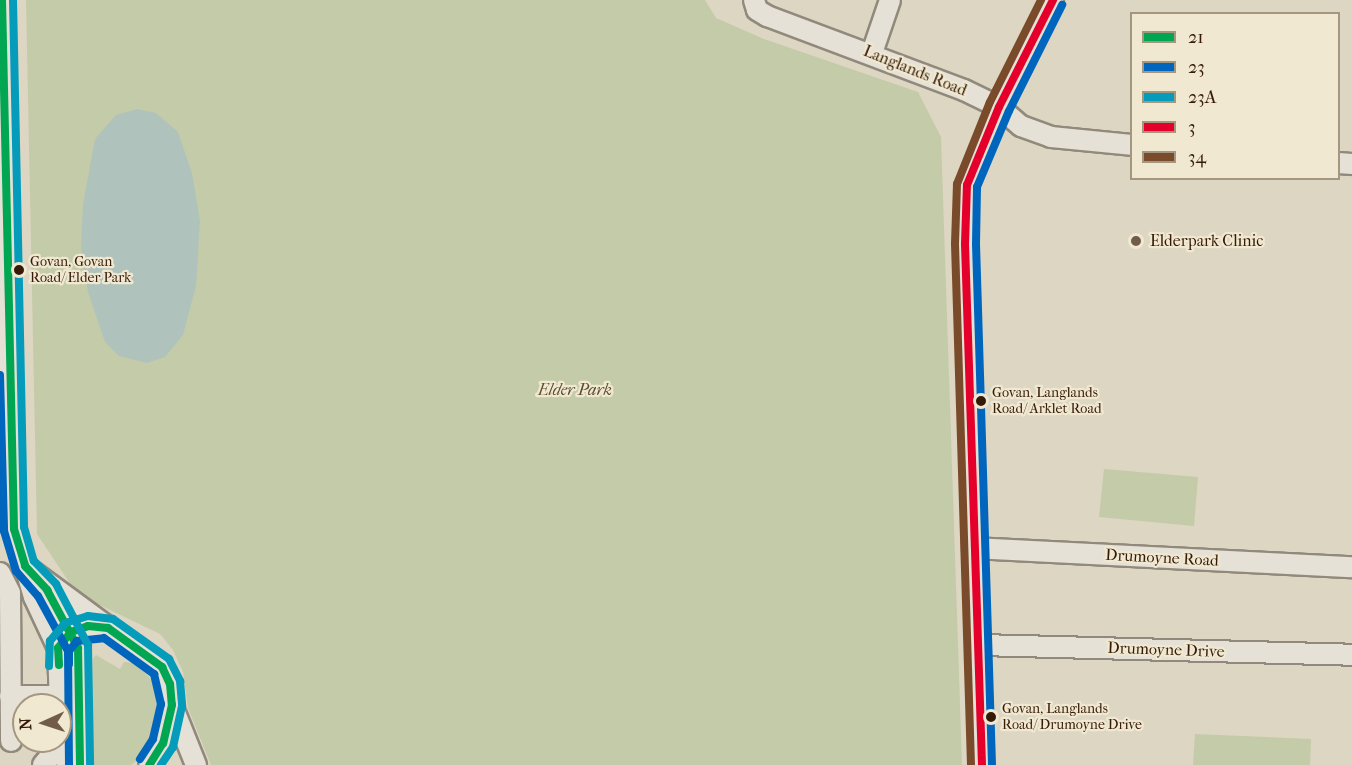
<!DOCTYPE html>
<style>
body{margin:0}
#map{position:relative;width:1352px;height:765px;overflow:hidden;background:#ddd6c2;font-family:"IM FELL French Canon",serif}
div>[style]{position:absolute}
.green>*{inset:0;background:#c4cba8}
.water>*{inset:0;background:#b0c2bc}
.roads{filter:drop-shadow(2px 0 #918a7c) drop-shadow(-2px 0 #918a7c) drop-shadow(0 2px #918a7c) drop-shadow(0 -2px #918a7c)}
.minor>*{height:20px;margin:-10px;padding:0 10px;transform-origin:10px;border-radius:10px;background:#e5e1d6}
.bus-1>*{height:8px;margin:-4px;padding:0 4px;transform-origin:4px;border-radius:4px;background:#00a651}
.bus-2>*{height:8px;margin:-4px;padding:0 4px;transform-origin:4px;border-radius:4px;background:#0065bd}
.bus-3>*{height:8px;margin:-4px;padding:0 4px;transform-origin:4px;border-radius:4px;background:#059bba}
.bus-4>*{height:8px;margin:-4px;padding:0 4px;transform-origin:4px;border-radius:4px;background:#e4002b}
.bus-5>*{height:8px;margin:-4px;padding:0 4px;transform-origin:4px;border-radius:4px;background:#7a4b2a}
.dots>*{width:16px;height:16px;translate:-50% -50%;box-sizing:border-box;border:3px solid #f0e8d0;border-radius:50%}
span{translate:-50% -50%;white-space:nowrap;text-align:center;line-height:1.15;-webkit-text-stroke:4.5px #f0e8d0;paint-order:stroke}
.bus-label{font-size:14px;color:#351a08}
.left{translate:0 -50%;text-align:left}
.street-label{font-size:16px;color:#351a08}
.poi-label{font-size:16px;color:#351a08}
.park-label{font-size:16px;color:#5a4c31;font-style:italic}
.legend{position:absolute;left:1130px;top:12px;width:210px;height:168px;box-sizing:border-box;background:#f0e8d0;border:2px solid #a59680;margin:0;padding:8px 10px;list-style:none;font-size:18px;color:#351a08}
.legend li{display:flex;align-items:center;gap:12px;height:30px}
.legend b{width:30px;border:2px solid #a59680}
.north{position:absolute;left:12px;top:693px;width:60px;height:60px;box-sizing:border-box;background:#f0e8d0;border:2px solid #a59680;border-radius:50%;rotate:267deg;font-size:16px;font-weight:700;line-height:24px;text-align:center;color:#351a08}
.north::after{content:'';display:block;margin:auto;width:21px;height:27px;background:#705c49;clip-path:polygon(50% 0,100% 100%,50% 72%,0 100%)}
</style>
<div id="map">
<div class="green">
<i style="clip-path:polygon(26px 0,705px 0,716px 18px,764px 39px,918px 92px,941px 137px,962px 765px,211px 765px,188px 708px,183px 672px,173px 650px,160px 634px,77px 594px,37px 534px)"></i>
<i style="clip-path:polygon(1104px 469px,1198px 477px,1194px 526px,1099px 517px)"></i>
<i style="clip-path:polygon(96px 655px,120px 669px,124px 662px,137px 663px,159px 689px,160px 717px,153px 739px,141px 758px,131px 765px,91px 765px,93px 658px)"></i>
<i style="clip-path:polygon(1195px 734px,1311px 739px,1310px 765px,1193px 765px)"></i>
</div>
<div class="water">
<i style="clip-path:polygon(137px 109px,156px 113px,178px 132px,192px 173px,200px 221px,196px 286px,183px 335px,165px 357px,147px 363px,119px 356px,105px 342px,88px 292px,81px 248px,83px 204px,95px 139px,116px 115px)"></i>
</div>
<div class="roads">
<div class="minor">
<i style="left:2px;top:0;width:529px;rotate:88.7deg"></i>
<i style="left:14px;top:529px;width:71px;rotate:73.6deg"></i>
<i style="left:34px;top:597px;width:56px;rotate:64.8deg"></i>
<i style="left:754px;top:0;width:10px;rotate:73deg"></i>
<i style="left:757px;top:10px;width:12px;rotate:31deg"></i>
<i style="left:767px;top:16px;width:210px;rotate:20.6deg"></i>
<i style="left:964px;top:90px;width:39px;rotate:26deg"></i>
<i style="left:999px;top:107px;width:29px;rotate:41deg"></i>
<i style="left:1021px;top:126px;width:32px;rotate:20deg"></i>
<i style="left:1051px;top:137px;width:81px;rotate:5.6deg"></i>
<i style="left:872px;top:53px;width:56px;rotate:-71.2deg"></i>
<i style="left:1338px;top:163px;width:14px;rotate:4deg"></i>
<i style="left:973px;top:548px;width:379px;rotate:2.9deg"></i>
<i style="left:25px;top:566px;width:170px;rotate:36.4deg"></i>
<i style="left:162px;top:667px;width:19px;rotate:65deg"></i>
<i style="left:170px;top:684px;width:21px;rotate:85deg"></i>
<i style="left:172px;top:705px;width:39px;rotate:103deg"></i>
<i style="left:163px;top:743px;width:26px;rotate:122deg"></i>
<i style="left:0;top:573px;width:22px;rotate:63deg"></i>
<i style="left:10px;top:593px;width:148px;rotate:89.6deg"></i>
<i style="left:41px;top:584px;width:44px;rotate:55.2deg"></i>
<i style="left:66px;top:620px;width:39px;rotate:69deg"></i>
<i style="left:80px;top:656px;width:109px;rotate:90deg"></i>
<i style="left:980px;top:645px;width:372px;rotate:1.5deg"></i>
<i style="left:10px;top:696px;width:50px"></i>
<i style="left:60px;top:705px;width:57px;rotate:-92deg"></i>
<i style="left:58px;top:648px;width:21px;rotate:-51deg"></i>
<i style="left:71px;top:632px;width:18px;rotate:-19deg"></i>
<i style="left:88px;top:626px;width:20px;rotate:6deg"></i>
<i style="left:172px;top:705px;width:65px;rotate:68.2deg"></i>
<i style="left:60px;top:741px;width:25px;rotate:72deg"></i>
<i style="left:43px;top:765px;width:26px;rotate:-50deg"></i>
<i style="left:982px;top:765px;width:217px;rotate:-92.4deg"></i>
<i style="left:973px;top:548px;width:304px;rotate:-91.5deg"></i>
<i style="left:965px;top:244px;width:59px;rotate:-88.1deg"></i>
<i style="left:967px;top:185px;width:84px;rotate:-67.7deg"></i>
<i style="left:999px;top:107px;width:120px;rotate:-63.2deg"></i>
</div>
</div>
<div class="bus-1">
<i style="left:2px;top:0;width:529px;rotate:88.7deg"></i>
<i style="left:14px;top:529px;width:39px;rotate:73deg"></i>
<i style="left:25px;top:566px;width:33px;rotate:47deg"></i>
<i style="left:47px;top:590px;width:66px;rotate:61.9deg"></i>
<i style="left:78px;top:648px;width:117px;rotate:89deg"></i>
<i style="left:59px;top:665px;width:17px;rotate:-93deg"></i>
<i style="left:58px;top:648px;width:21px;rotate:-51deg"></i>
<i style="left:71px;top:632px;width:18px;rotate:-19deg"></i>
<i style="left:88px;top:626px;width:20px;rotate:6deg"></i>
<i style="left:108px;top:628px;width:67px;rotate:35.8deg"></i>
<i style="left:162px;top:667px;width:19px;rotate:65deg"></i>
<i style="left:170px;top:684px;width:21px;rotate:85deg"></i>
<i style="left:172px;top:705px;width:39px;rotate:103deg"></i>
<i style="left:163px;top:743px;width:26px;rotate:122deg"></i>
</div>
<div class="bus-2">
<i style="left:0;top:375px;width:156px;rotate:88.5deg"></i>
<i style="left:4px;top:531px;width:42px;rotate:73.3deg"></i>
<i style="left:16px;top:571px;width:33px;rotate:49deg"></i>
<i style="left:38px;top:596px;width:63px;rotate:61.4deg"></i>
<i style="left:68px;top:651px;width:114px;rotate:89.5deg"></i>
<i style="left:69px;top:664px;width:13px;rotate:-90deg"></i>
<i style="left:69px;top:651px;width:13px;rotate:-51deg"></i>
<i style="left:77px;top:641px;width:27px;rotate:-6deg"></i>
<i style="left:104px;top:638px;width:62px;rotate:35.8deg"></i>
<i style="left:154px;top:674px;width:31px;rotate:77deg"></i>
<i style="left:161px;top:704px;width:36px;rotate:103deg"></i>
<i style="left:153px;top:739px;width:24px;rotate:123deg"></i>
<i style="left:992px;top:765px;width:521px;rotate:-91.76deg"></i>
<i style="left:976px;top:244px;width:57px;rotate:-89deg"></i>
<i style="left:977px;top:187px;width:82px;rotate:-67.2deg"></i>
<i style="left:1009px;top:111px;width:119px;rotate:-63.4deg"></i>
</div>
<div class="bus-3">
<i style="left:13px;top:0;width:527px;rotate:88.8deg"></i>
<i style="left:24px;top:527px;width:35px;rotate:74deg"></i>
<i style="left:34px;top:561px;width:32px;rotate:46deg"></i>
<i style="left:56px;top:584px;width:69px;rotate:62.3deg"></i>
<i style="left:88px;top:645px;width:120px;rotate:89deg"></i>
<i style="left:49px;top:666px;width:25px;rotate:-88deg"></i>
<i style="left:50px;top:641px;width:23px;rotate:-50deg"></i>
<i style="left:65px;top:623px;width:24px;rotate:-17deg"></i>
<i style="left:88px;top:616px;width:25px;rotate:7deg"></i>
<i style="left:113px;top:619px;width:69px;rotate:35.5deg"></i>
<i style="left:169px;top:659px;width:25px;rotate:63deg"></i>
<i style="left:180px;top:681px;width:25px;rotate:85deg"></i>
<i style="left:182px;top:706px;width:42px;rotate:102.4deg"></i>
<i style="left:173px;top:747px;width:22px;rotate:124deg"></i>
</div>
<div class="bus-4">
<i style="left:982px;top:765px;width:521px;rotate:-91.87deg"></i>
<i style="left:965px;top:244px;width:59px;rotate:-88.1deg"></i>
<i style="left:967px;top:185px;width:84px;rotate:-67.7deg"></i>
<i style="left:999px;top:107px;width:120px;rotate:-63.2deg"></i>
</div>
<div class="bus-5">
<i style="left:971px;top:765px;width:521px;rotate:-91.76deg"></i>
<i style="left:955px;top:244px;width:60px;rotate:-88.1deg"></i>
<i style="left:957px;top:184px;width:88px;rotate:-68.1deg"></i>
<i style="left:990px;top:102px;width:114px;rotate:-63.4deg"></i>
</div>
<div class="dots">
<i style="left:1136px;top:241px;background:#705c49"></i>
<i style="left:19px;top:270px;background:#351a08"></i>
<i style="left:981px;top:401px;background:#351a08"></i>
<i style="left:991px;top:717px;background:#351a08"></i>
</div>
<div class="bus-label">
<span class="left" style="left:30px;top:270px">Govan, Govan<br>Road/ Elder Park</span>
<span class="left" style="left:992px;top:401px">Govan, Langlands<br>Road/ Arklet Road</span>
<span class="left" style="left:1002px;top:717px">Govan, Langlands<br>Road/ Drumoyne Drive</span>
</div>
<div class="street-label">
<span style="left:915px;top:71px;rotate:22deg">Langlands Road</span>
<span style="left:1162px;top:558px;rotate:3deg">Drumoyne Road</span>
<span style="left:1166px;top:650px;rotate:2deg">Drumoyne Drive</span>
</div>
<div class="poi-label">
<span class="left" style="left:1150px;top:241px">Elderpark Clinic</span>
</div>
<div class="park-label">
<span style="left:575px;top:390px">Elder Park</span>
</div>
<ul class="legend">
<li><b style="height:8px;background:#00a651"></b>21</li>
<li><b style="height:8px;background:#0065bd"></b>23</li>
<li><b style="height:8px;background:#059bba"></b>23A</li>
<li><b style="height:8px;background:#e4002b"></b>3</li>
<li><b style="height:8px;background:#7a4b2a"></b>34</li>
</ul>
<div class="north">N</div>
</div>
